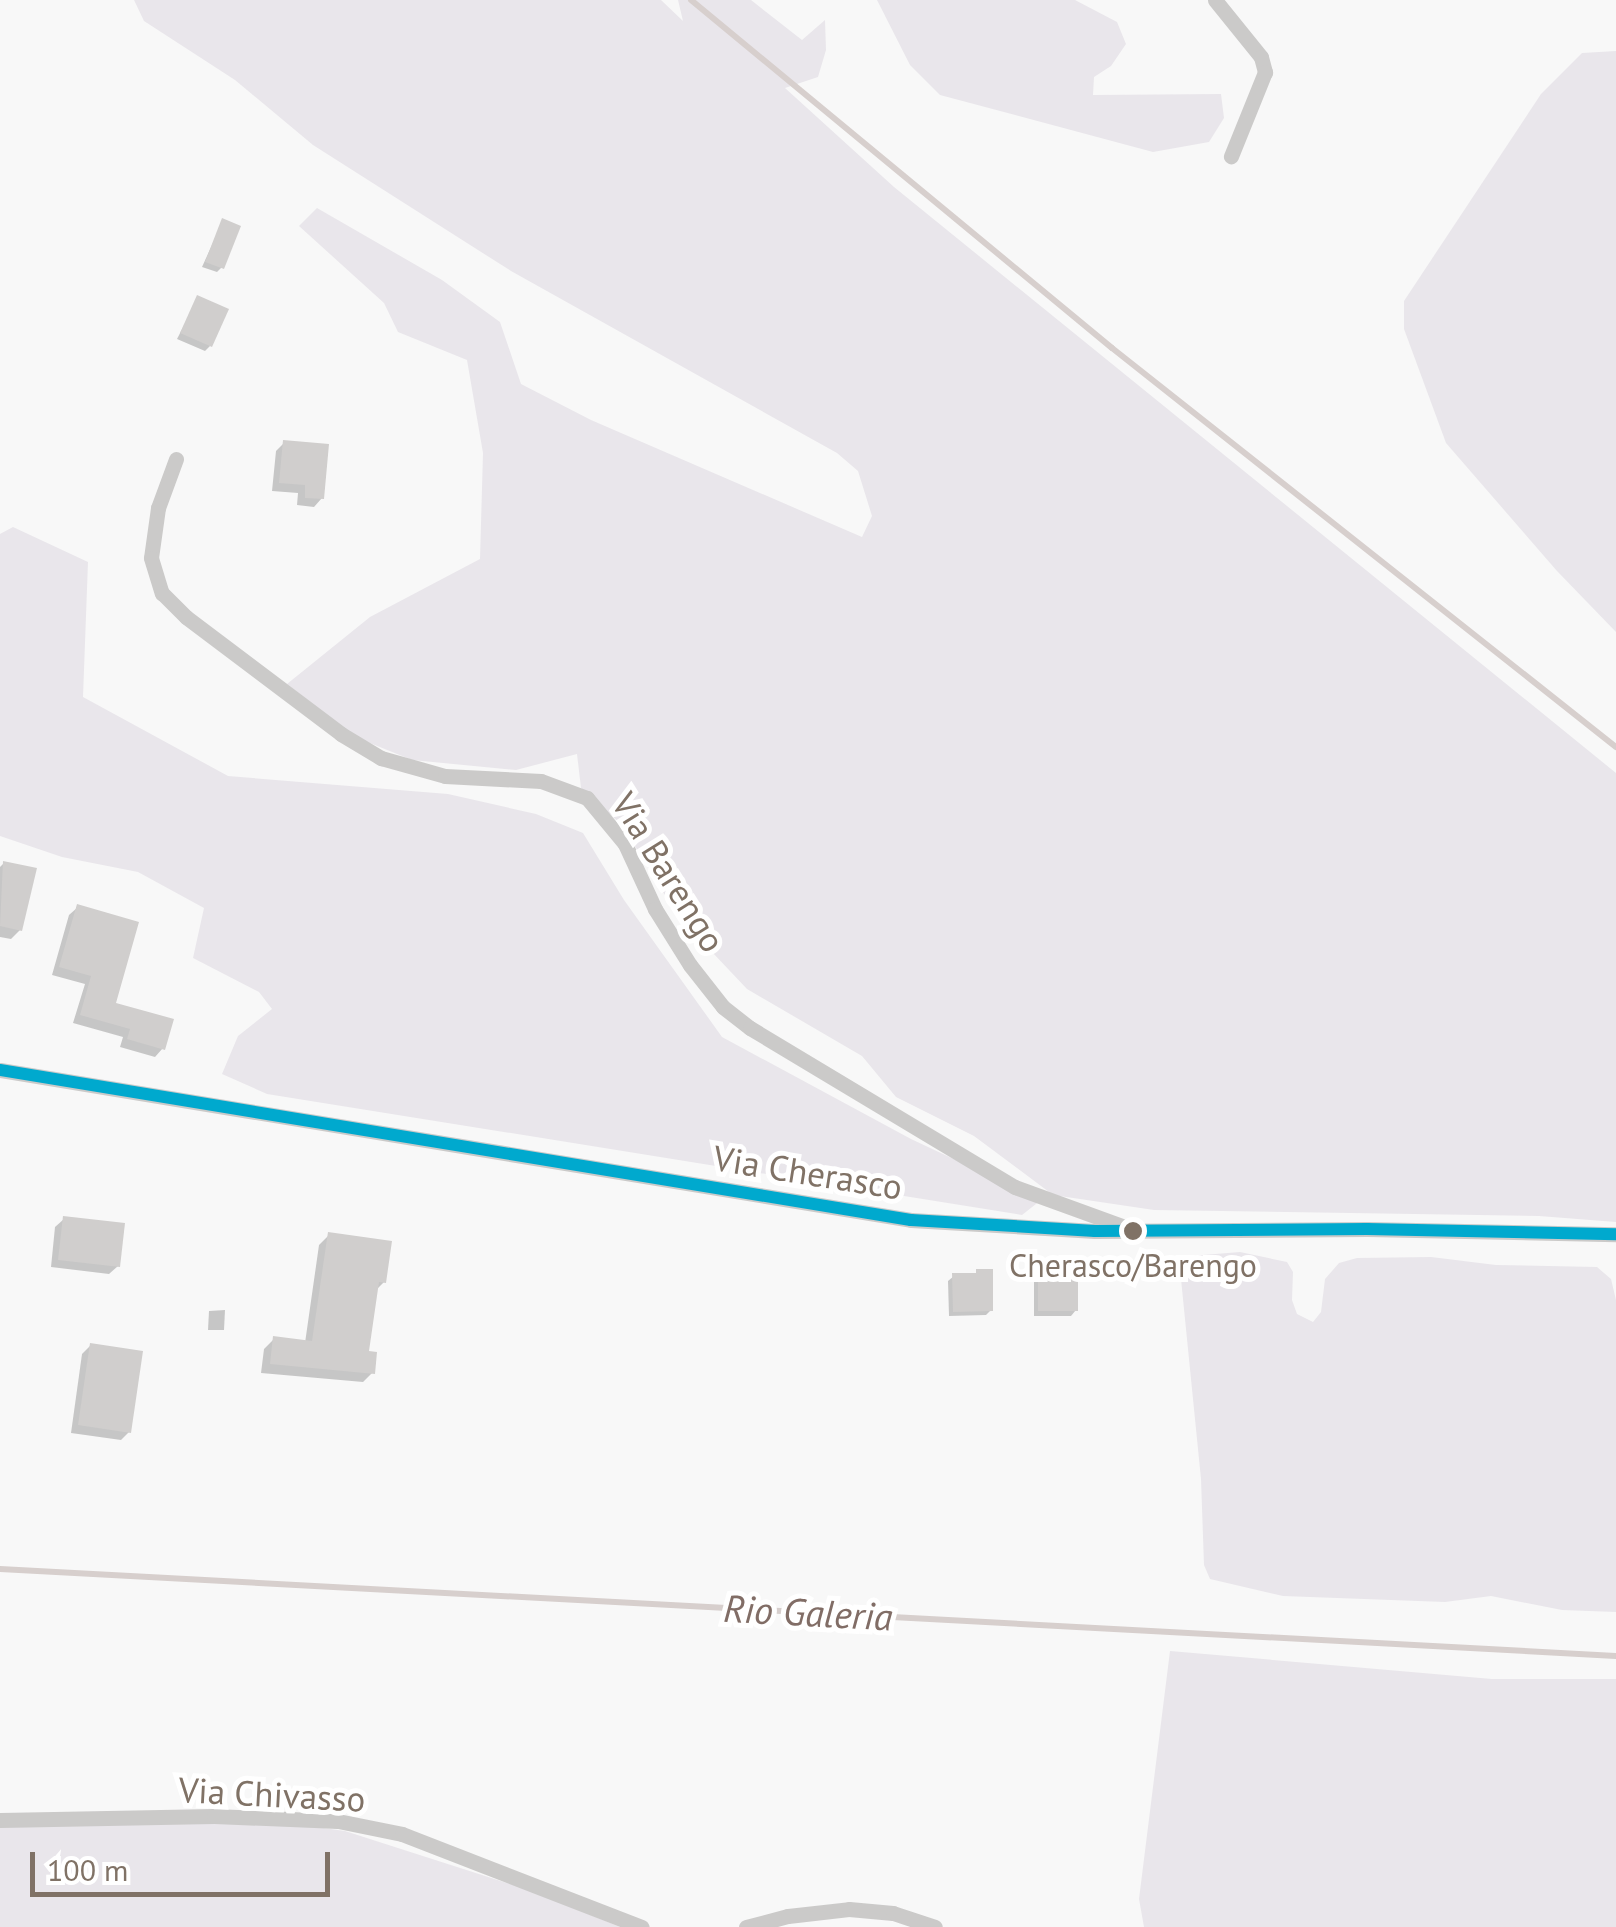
<!DOCTYPE html>
<style>
body{margin:0}
#map{position:relative;width:1616px;height:1927px;overflow:hidden;background:#f8f8f8;font-family:"PT Sans",sans-serif}
div>[style]{position:absolute}
.green>*{inset:0;background:#e9e6eb}
.shadow>*{inset:0;background:#0003}
.stream>*{height:6px;margin:-3px;padding:0 3px;transform-origin:3px;border-radius:3px;background:#d7cfcd}
.building>*{inset:0;background:#d0cecd}
.street>*{height:15px;margin:-7.5px;padding:0 7.5px;transform-origin:7.5px;border-radius:7.5px;background:#cbcac9}
.bus-1>*{height:12px;margin:-6px;padding:0 6px;transform-origin:6px;border-radius:6px;background:#00a9ce}
.dots>*{width:28px;height:28px;translate:-50% -50%;box-sizing:border-box;border:5px solid #fff;border-radius:50%}
span{translate:-50% -50%;white-space:nowrap;text-align:center;line-height:1.15;-webkit-text-stroke:10px #fff;paint-order:stroke}
.bus-label{font-size:32px;color:#807266}
.street-label{font-size:35px;color:#807266}
.water-label{font-size:38px;color:#816d66;font-style:italic}
.scale{position:absolute;left:30px;top:1852px;width:300px;height:45px;box-sizing:border-box;border:5px solid #807266;border-top:0;padding-left:12px;font-size:30px;line-height:35px;white-space:nowrap;color:#807266;-webkit-text-stroke:8px #fff;paint-order:stroke}
</style>
<div id="map">
<div class="green">
<i style="clip-path:polygon(134px 0,661px 0,683px 21px,678px 0,751px 0,802px 40px,825px 20px,826px 50px,818px 77px,785px 88px,894px 187px,1616px 773px,1616px 1222px,1539px 1216px,1154px 1210px,1053px 1195px,974px 1136px,896px 1097px,862px 1056px,747px 989px,677px 915px,622px 825px,581px 788px,577px 754px,516px 770px,412px 760px,355px 737px,287px 684px,370px 617px,480px 559px,483px 453px,467px 360px,398px 332px,384px 303px,299px 226px,317px 208px,442px 280px,500px 322px,521px 384px,591px 420px,862px 537px,872px 516px,858px 471px,837px 453px,511px 271px,313px 145px,235px 80px,144px 21px)"></i>
<i style="clip-path:polygon(877px 0,1075px 0,1117px 22px,1126px 44px,1111px 66px,1094px 77px,1093px 95px,1221px 94px,1224px 118px,1209px 142px,1153px 152px,940px 95px,910px 65px)"></i>
<i style="clip-path:polygon(1616px 51px,1616px 632px,1557px 571px,1446px 443px,1404px 329px,1404px 301px,1541px 94px,1582px 53px)"></i>
<i style="clip-path:polygon(13px 527px,88px 562px,83px 697px,228px 776px,448px 794px,536px 814px,583px 833px,624px 900px,722px 1037px,911px 1139px,1041px 1200px,1022px 1215px,267px 1094px,222px 1074px,238px 1036px,272px 1009px,259px 992px,193px 958px,204px 908px,138px 872px,62px 857px,0 836px,0 534px)"></i>
<i style="clip-path:polygon(1240px 1252px,1287px 1262px,1293px 1272px,1292px 1300px,1297px 1314px,1313px 1322px,1321px 1312px,1325px 1279px,1339px 1263px,1357px 1258px,1431px 1257px,1496px 1265px,1597px 1267px,1611px 1279px,1616px 1300px,1616px 1612px,1562px 1610px,1491px 1596px,1445px 1602px,1283px 1596px,1210px 1579px,1204px 1565px,1201px 1479px,1181px 1279px,1183px 1263px,1191px 1256px)"></i>
<i style="clip-path:polygon(1170px 1651px,1492px 1679px,1616px 1679px,1616px 1927px,1144px 1927px,1139px 1899px)"></i>
<i style="clip-path:polygon(280px 1822px,345px 1831px,532px 1891px,620px 1927px,0 1927px,0 1826px)"></i>
</div>
<div class="shadow">
<i style="clip-path:polygon(223px 221px,222px 267px,217px 272px,202px 267px)"></i>
<i style="clip-path:polygon(198px 298px,210px 346px,205px 351px,177px 339px)"></i>
<i style="clip-path:polygon(284px 443px,322px 498px,314px 507px,297px 505px,298px 493px,272px 491px,276px 451px)"></i>
<i style="clip-path:polygon(4px 863px,20px 930px,11px 939px,0 937px,0 867px)"></i>
<i style="clip-path:polygon(78px 907px,113px 1004px,163px 1048px,155px 1057px,120px 1047px,123px 1037px,73px 1023px,85px 984px,52px 975px,69px 915px)"></i>
<i style="clip-path:polygon(64px 1219px,118px 1266px,109px 1274px,51px 1267px,55px 1227px)"></i>
<i style="clip-path:polygon(329px 1235px,384px 1282px,375px 1291px,366px 1353px,372px 1373px,363px 1382px,261px 1373px,264px 1349px,274px 1339px,305px 1343px,319px 1245px)"></i>
<i style="clip-path:polygon(1039px 1275px,1076px 1310px,1071px 1316px,1034px 1316px,1034px 1280px)"></i>
<i style="clip-path:polygon(954px 1276px,991px 1310px,986px 1315px,949px 1316px,948px 1281px)"></i>
<i style="clip-path:polygon(225px 1310px,224px 1330px,208px 1330px,209px 1311px)"></i>
<i style="clip-path:polygon(90px 1346px,129px 1432px,121px 1440px,71px 1433px,82px 1354px)"></i>
</div>
<div class="stream">
<i style="left:691px;top:0;width:546px;rotate:39.58deg"></i>
<i style="left:1112px;top:348px;width:643px;rotate:38.37deg"></i>
<i style="left:0;top:1569px;width:1618px;rotate:3.08deg"></i>
</div>
<div class="building">
<i style="clip-path:polygon(222px 218px,241px 226px,224px 269px,205px 262px)"></i>
<i style="clip-path:polygon(197px 295px,229px 309px,212px 347px,180px 333px)"></i>
<i style="clip-path:polygon(283px 440px,329px 444px,324px 499px,305px 498px,305px 485px,279px 483px)"></i>
<i style="clip-path:polygon(3px 861px,37px 868px,22px 931px,0 926px)"></i>
<i style="clip-path:polygon(77px 904px,139px 922px,116px 1003px,174px 1019px,165px 1050px,127px 1039px,130px 1029px,80px 1015px,91px 976px,59px 967px)"></i>
<i style="clip-path:polygon(63px 1216px,125px 1223px,120px 1267px,58px 1260px)"></i>
<i style="clip-path:polygon(328px 1232px,392px 1241px,386px 1283px,379px 1282px,369px 1351px,377px 1352px,375px 1374px,270px 1364px,273px 1336px,312px 1341px)"></i>
<i style="clip-path:polygon(976px 1269px,993px 1269px,993px 1311px,953px 1312px,952px 1273px,976px 1273px)"></i>
<i style="clip-path:polygon(1062px 1269px,1078px 1269px,1078px 1311px,1038px 1311px,1038px 1273px)"></i>
<i style="clip-path:polygon(90px 1343px,143px 1351px,131px 1433px,78px 1425px)"></i>
</div>
<div class="street">
<i style="left:1215px;top:0;width:73px;rotate:51.1deg"></i>
<i style="left:1261px;top:57px;width:16px;rotate:75deg"></i>
<i style="left:1265px;top:72px;width:91px;rotate:112deg"></i>
<i style="left:176px;top:459px;width:52px;rotate:110.2deg"></i>
<i style="left:158px;top:508px;width:50px;rotate:98deg"></i>
<i style="left:151px;top:558px;width:37px;rotate:73deg"></i>
<i style="left:162px;top:593px;width:34px;rotate:45deg"></i>
<i style="left:186px;top:617px;width:194px;rotate:37deg"></i>
<i style="left:341px;top:734px;width:47px;rotate:31deg"></i>
<i style="left:381px;top:758px;width:66px;rotate:15.7deg"></i>
<i style="left:445px;top:776px;width:96px;rotate:3deg"></i>
<i style="left:541px;top:781px;width:49px;rotate:20.3deg"></i>
<i style="left:587px;top:798px;width:60px;rotate:50.4deg"></i>
<i style="left:625px;top:844px;width:72px;rotate:65.2deg"></i>
<i style="left:655px;top:909px;width:66px;rotate:58deg"></i>
<i style="left:690px;top:965px;width:53px;rotate:51.8deg"></i>
<i style="left:723px;top:1007px;width:34px;rotate:38deg"></i>
<i style="left:750px;top:1028px;width:309px;rotate:31deg"></i>
<i style="left:1015px;top:1187px;width:114px;rotate:20deg"></i>
<i style="left:0;top:1070px;width:923px;rotate:9.35deg"></i>
<i style="left:911px;top:1220px;width:184px;rotate:3.4deg"></i>
<i style="left:1095px;top:1231px;width:272px;rotate:-0.4deg"></i>
<i style="left:1367px;top:1229px;width:249px;rotate:1.2deg"></i>
<i style="left:0;top:1820px;width:214px;rotate:-1.1deg"></i>
<i style="left:214px;top:1816px;width:124px;rotate:2.3deg"></i>
<i style="left:338px;top:1821px;width:65px;rotate:11.5deg"></i>
<i style="left:402px;top:1834px;width:257px;rotate:21.2deg"></i>
<i style="left:746px;top:1927px;width:43px;rotate:-14.7deg"></i>
<i style="left:788px;top:1916px;width:61px;rotate:-6.5deg"></i>
<i style="left:849px;top:1909px;width:44px;rotate:5.2deg"></i>
<i style="left:893px;top:1913px;width:44px;rotate:18.4deg"></i>
</div>
<div class="bus-1">
<i style="left:0;top:1070px;width:923px;rotate:9.35deg"></i>
<i style="left:911px;top:1220px;width:184px;rotate:3.4deg"></i>
<i style="left:1095px;top:1231px;width:272px;rotate:-0.4deg"></i>
<i style="left:1367px;top:1229px;width:249px;rotate:1.2deg"></i>
</div>
<div class="dots">
<i style="left:1133px;top:1231px;background:#807266"></i>
</div>
<div class="bus-label">
<span style="left:1133px;top:1265px">Cherasco/Barengo</span>
</div>
<div class="street-label">
<span style="left:669px;top:872px;rotate:58deg">Via Barengo</span>
<span style="left:808px;top:1172px;rotate:9deg">Via Cherasco</span>
<span style="left:272px;top:1794px;rotate:3deg">Via Chivasso</span>
</div>
<div class="water-label">
<span style="left:808px;top:1612px;rotate:3deg">Rio Galeria</span>
</div>
<div class="scale">100 m</div>
</div>
